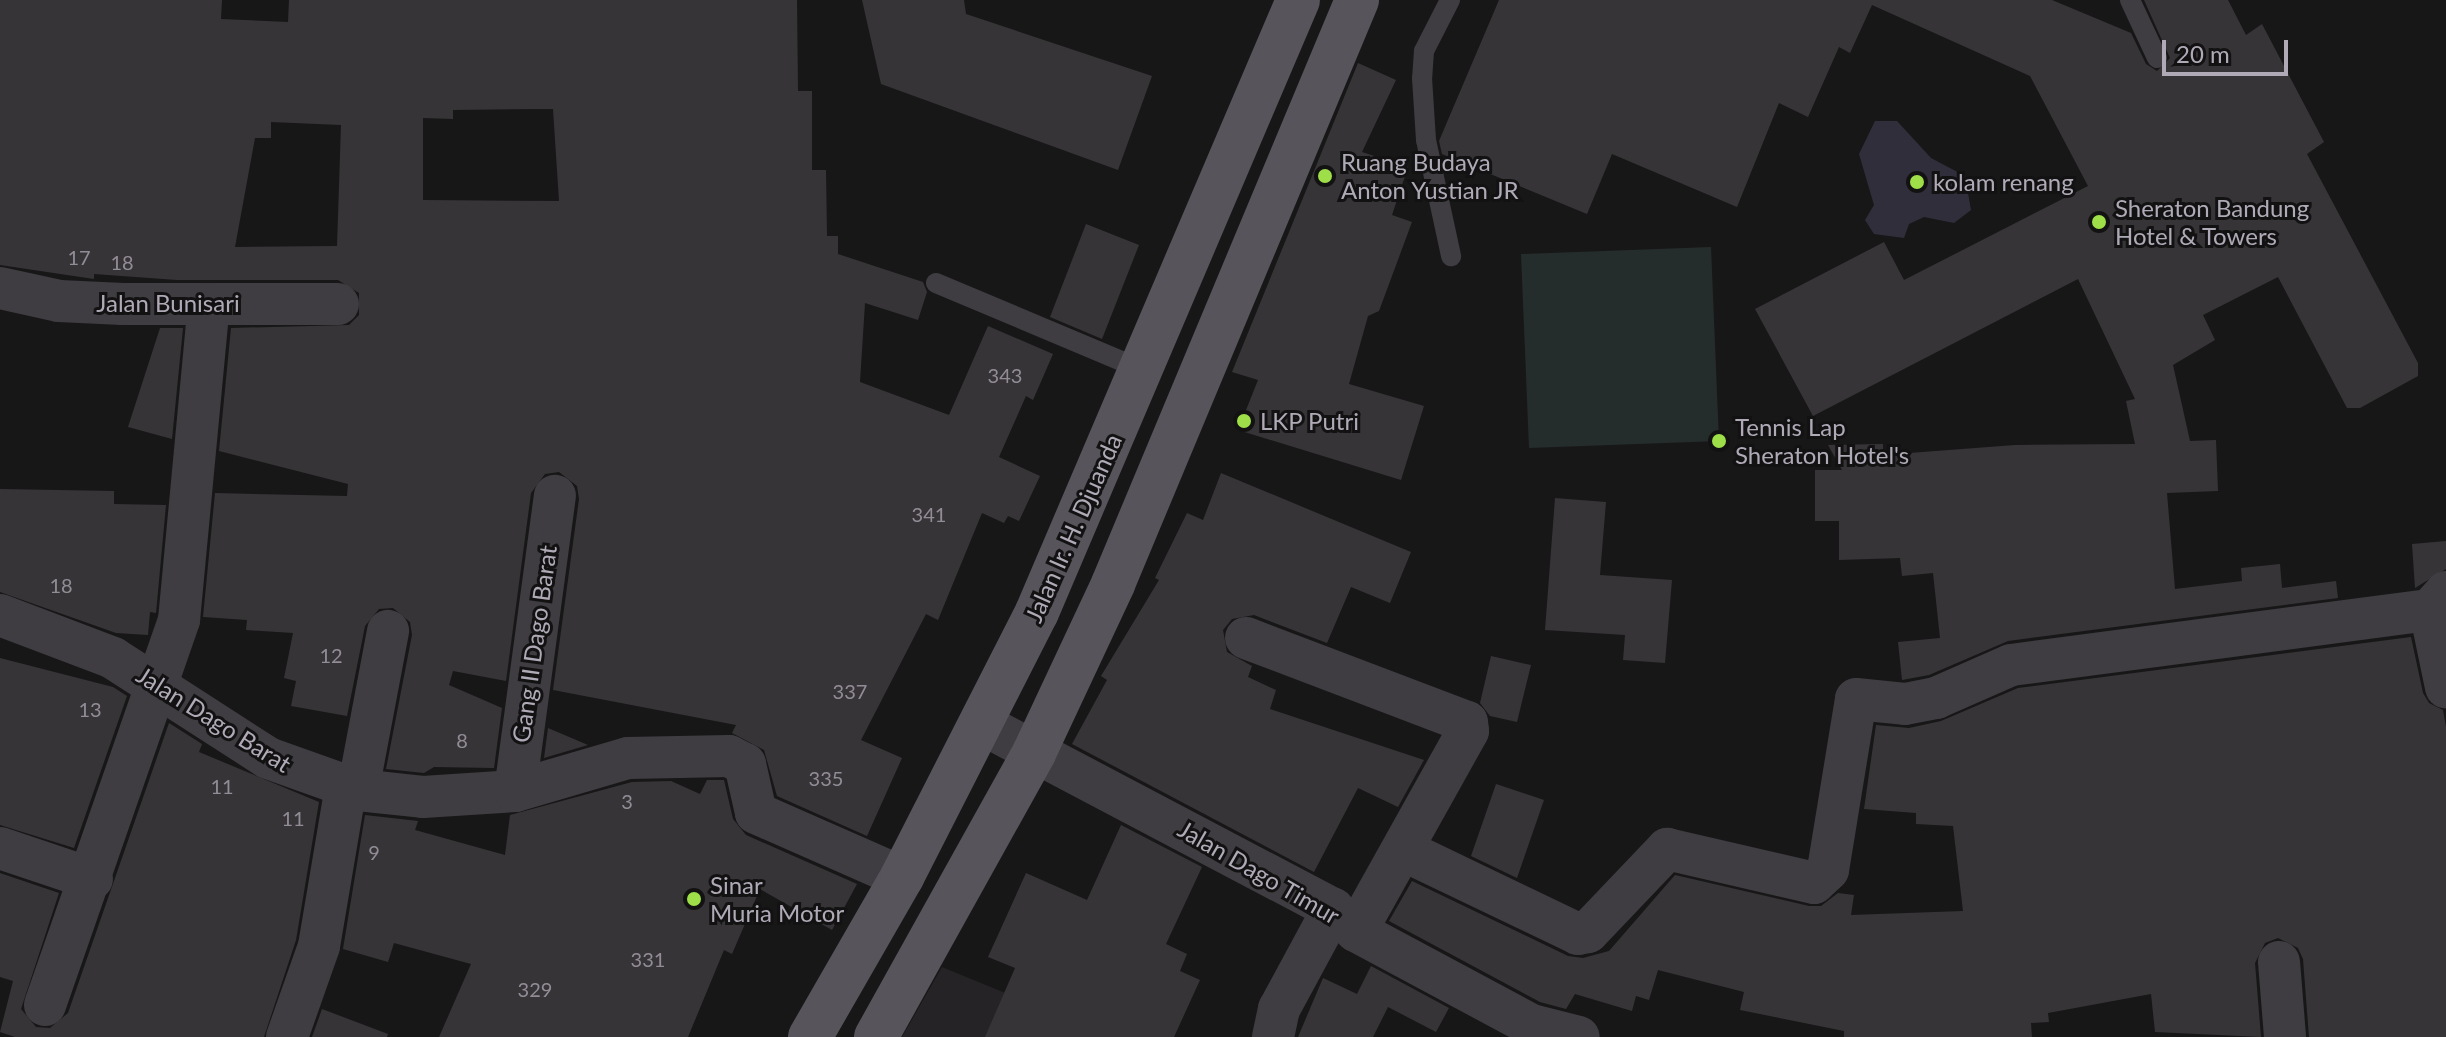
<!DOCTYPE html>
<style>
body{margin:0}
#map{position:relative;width:2446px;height:1037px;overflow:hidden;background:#181718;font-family:Lato,sans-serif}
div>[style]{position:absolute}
.built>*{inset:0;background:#252325}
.green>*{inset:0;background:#252d2c}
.water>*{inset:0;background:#312e3b}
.building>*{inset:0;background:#373437}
.lane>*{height:20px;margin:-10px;padding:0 10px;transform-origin:10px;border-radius:10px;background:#403d42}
.street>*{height:42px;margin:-21px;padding:0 21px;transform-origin:21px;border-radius:21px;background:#403d42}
.primary>*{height:44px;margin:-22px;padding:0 22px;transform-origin:22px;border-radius:22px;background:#58545b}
.dots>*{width:22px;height:22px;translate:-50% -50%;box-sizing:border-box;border:4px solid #131213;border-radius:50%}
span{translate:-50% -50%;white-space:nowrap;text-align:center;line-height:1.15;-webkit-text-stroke:6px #131213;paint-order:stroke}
.number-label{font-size:20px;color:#928c97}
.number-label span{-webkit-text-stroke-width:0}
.poi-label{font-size:24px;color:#b0aab7}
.left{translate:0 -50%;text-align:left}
.street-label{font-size:24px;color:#b0aab7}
.scale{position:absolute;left:2162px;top:40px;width:126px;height:36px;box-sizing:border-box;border:4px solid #b0aab7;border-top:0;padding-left:10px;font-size:24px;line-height:28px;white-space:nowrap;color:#b0aab7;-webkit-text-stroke:6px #131213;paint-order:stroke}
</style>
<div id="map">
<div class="built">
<i style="clip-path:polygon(942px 967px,1076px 1022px,1147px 1037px,902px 1037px)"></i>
</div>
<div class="green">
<i style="clip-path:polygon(1711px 247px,1719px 441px,1529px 448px,1521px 254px)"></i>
</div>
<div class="water">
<i style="clip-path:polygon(1875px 121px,1897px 121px,1931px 158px,1965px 176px,1971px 210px,1954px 223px,1924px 217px,1909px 224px,1904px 238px,1874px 234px,1865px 220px,1874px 205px,1859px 154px)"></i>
</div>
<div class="building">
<i style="clip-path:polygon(evenodd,0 0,222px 0,221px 19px,288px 22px,289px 0,797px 0,798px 91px,812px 91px,812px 170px,826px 170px,827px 236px,838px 236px,838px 254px,923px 282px,927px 292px,918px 320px,865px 303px,860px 382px,949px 415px,988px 326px,1053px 354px,1033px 400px,1026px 396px,999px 457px,1040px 476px,1019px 521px,1008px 516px,1004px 523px,982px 513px,938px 620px,926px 614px,861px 740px,902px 758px,867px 836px,777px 796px,764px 750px,732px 733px,736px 725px,553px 690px,579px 499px,577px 486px,559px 472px,545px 474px,531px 493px,506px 681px,453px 671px,449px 685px,502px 708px,494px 768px,434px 767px,424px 773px,386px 769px,412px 635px,410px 622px,393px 608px,379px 609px,365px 626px,347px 716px,291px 706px,296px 681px,284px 678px,293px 633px,246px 630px,247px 620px,203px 617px,215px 493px,347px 496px,348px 484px,219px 451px,231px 328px,349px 325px,359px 315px,359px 293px,338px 280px,177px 280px,94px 274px,94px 279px,0 265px,0 0,535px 109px,553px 109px,559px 201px,423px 200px,423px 118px,453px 119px,453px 110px,535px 109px,0 0,271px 122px,341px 125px,337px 246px,235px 247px,255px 138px,271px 138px,271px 122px)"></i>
<i style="clip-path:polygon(862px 0,964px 0,966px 14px,1152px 76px,1118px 170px,881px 84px)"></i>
<i style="clip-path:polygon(1499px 0,2052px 0,2131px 33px,2146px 64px,2157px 71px,2170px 58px,2144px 0,2228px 0,2246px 35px,2262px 24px,2324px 142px,2307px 154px,2418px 363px,2418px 376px,2360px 408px,2347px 408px,2278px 277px,2203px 315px,2215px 340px,2173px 365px,2190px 441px,2216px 440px,2218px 491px,2167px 493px,2175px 589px,2242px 581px,2241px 568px,2280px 564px,2282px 588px,2336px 581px,2338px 598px,2008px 641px,1929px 675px,1902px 680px,1898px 642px,1940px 638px,1933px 573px,1902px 576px,1900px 558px,1839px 560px,1839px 521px,1815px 521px,1815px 470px,1842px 470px,1828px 445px,1883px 444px,1883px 455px,2015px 445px,2135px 444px,2126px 401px,2135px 399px,2078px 279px,1813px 416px,1755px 309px,1884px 242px,1904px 280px,2088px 186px,2030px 76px,1872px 5px,1850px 53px,1839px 47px,1808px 117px,1779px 103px,1737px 207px,1612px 154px,1587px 214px,1442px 154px,1439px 141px)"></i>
<i style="clip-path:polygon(1358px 63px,1396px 80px,1362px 152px,1408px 167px,1392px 215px,1412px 222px,1379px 311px,1368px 316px,1349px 384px,1424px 406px,1401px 480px,1238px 430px,1258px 380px,1232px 372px)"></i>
<i style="clip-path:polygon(1086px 224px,1139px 245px,1102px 339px,1050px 317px)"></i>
<i style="clip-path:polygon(160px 328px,183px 328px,172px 439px,128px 427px)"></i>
<i style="clip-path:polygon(1221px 473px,1411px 552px,1390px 603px,1351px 587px,1327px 643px,1254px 615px,1232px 619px,1223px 630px,1227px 652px,1252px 666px,1248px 677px,1276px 690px,1270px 709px,1424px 760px,1398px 807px,1358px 788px,1314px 872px,1072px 744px,1107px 680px,1101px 676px,1159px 580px,1155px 578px,1187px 513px,1203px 520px)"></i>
<i style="clip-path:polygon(0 489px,114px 491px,114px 504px,166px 505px,156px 613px,150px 612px,148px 635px,116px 633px,0 592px)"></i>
<i style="clip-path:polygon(1555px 498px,1606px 502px,1600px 575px,1672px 580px,1665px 663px,1623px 660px,1625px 635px,1545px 630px)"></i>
<i style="clip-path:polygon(2446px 541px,2446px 569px,2415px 588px,2412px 544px)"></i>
<i style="clip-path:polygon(2411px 637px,2423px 693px,2429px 703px,2443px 710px,2446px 727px,2446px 1037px,2309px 1037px,2303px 959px,2298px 948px,2278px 938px,2265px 943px,2255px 963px,2261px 1037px,2155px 1032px,2151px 994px,2048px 1013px,2049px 1022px,2031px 1023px,2032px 1037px,1844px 1037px,1844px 1031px,1740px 1010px,1744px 992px,1658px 970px,1649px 1000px,1636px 996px,1632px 1011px,1575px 994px,1566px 1009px,1540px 1002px,1389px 921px,1412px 881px,1568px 956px,1583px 958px,1609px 951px,1675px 875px,1809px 906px,1821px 906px,1838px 893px,1854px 895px,1851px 915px,1963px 911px,1953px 826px,1916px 824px,1916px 813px,1864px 809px,1876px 725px,1909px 728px,1941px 721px,2018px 688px)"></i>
<i style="clip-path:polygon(1491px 656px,1531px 665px,1517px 722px,1490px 716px,1480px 703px)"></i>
<i style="clip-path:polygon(0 658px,113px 687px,127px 696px,74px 848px,0 825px)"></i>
<i style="clip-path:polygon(169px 723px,202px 744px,199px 752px,319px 802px,296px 940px,264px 1037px,15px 1037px,0 1032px,13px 981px,0 977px,0 873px,59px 893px,21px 1009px,36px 1027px,50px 1028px,68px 1013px)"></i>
<i style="clip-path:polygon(548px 728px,588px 745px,544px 758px)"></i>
<i style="clip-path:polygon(707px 780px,724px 780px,733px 819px,746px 835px,857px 884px,832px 930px,760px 889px,732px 954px,724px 950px,688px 1037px,439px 1037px,471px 964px,394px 943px,388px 962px,343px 949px,365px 815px,418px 821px,415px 830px,505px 855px,510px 815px,632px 782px,671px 781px,700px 794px)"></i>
<i style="clip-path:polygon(1496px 784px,1544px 800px,1517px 878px,1471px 856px)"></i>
<i style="clip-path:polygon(1121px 825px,1202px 867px,1166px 944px,1187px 954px,1180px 971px,1200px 980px,1174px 1037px,985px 1037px,1015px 968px,988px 957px,1026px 873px,1087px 900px)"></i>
<i style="clip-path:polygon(1371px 966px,1449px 1008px,1436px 1032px,1388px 1007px,1373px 1037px,1298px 1037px,1323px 978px,1357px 994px)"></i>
<i style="clip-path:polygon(322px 1009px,388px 1034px,387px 1037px,312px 1037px)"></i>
</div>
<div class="lane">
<i style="left:1450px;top:0;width:57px;rotate:117deg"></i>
<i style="left:1424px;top:51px;width:27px;rotate:94deg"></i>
<i style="left:1422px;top:78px;width:62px;rotate:86.3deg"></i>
<i style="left:1426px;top:140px;width:119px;rotate:77.8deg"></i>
<i style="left:2130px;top:0;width:64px;rotate:65deg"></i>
<i style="left:936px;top:283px;width:225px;rotate:22.8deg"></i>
</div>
<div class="street">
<i style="left:0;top:288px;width:60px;rotate:12.4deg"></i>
<i style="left:59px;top:301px;width:64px;rotate:2.7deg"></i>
<i style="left:123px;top:304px;width:215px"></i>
<i style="left:2446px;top:592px;width:24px;rotate:132deg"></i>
<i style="left:2430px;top:610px;width:79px;rotate:78.3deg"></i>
<i style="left:0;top:615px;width:121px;rotate:20.8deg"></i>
<i style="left:113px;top:658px;width:184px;rotate:32.8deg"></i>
<i style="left:268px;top:758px;width:96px;rotate:19.6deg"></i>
<i style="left:358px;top:790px;width:65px;rotate:6.1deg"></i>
<i style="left:423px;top:797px;width:92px;rotate:-3.7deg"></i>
<i style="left:515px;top:791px;width:118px;rotate:-16.3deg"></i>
<i style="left:628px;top:758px;width:101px;rotate:-1.1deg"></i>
<i style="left:729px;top:756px;width:18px;rotate:27deg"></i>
<i style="left:745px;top:764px;width:50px;rotate:77.3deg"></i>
<i style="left:756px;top:813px;width:159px;rotate:23.7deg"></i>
<i style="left:1246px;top:638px;width:236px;rotate:20.8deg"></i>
<i style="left:1467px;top:722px;width:9px;rotate:84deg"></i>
<i style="left:1468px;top:731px;width:229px;rotate:119.2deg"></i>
<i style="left:982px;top:724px;width:397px;rotate:27.8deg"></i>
<i style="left:1333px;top:909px;width:32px;rotate:44deg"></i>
<i style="left:1356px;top:931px;width:199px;rotate:28.2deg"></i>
<i style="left:1531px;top:1025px;width:49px;rotate:14deg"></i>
<i style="left:358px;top:790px;width:162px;rotate:-79.3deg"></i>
<i style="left:515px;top:791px;width:298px;rotate:-82.3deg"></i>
<i style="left:0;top:848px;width:97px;rotate:18.6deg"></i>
<i style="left:1403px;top:850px;width:194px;rotate:25.6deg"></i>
<i style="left:1578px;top:934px;width:10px;rotate:-11deg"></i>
<i style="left:1588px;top:932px;width:115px;rotate:-46.4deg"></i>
<i style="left:1667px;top:849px;width:151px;rotate:13deg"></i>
<i style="left:1814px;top:883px;width:19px;rotate:-43deg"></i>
<i style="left:1828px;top:870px;width:173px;rotate:-80.7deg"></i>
<i style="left:1856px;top:699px;width:49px;rotate:5.8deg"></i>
<i style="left:1905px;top:704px;width:32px;rotate:-11deg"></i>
<i style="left:1936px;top:698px;width:82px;rotate:-23.7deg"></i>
<i style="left:2011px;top:665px;width:423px;rotate:-7.5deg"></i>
<i style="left:2279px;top:962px;width:75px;rotate:85.4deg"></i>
<i style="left:45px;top:1005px;width:408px;rotate:-70.8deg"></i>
<i style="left:179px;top:620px;width:317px;rotate:-84.6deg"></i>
<i style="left:287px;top:1037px;width:96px;rotate:-70.6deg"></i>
<i style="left:319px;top:946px;width:162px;rotate:-80.4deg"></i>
<i style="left:1273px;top:1037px;width:29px;rotate:-78deg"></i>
<i style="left:1279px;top:1009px;width:114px;rotate:-61.6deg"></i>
</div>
<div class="primary">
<i style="left:810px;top:1037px;width:185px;rotate:-60.1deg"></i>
<i style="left:902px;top:877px;width:297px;rotate:-63deg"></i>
<i style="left:1037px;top:612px;width:665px;rotate:-66.9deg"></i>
<i style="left:876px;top:1037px;width:325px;rotate:-60.9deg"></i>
<i style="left:1034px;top:753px;width:187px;rotate:-64.9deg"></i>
<i style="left:1113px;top:584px;width:633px;rotate:-67.32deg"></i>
</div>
<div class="dots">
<i style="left:1325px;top:176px;background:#9dde49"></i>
<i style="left:1917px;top:182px;background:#9dde49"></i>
<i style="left:2099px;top:222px;background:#9dde49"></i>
<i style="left:1244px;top:421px;background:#9dde49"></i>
<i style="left:1719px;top:441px;background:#9dde49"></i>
<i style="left:694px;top:899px;background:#9dde49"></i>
</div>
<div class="number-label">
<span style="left:79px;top:257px">17</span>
<span style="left:122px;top:262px">18</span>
<span style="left:1005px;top:375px">343</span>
<span style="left:929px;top:514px">341</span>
<span style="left:61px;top:585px">18</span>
<span style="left:331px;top:655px">12</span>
<span style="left:850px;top:691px">337</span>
<span style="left:90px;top:709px">13</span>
<span style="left:462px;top:740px">8</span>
<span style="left:826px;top:778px">335</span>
<span style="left:222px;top:786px">11</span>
<span style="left:627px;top:801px">3</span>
<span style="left:293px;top:818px">11</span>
<span style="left:374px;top:852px">9</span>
<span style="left:648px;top:959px">331</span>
<span style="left:535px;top:989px">329</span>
</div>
<div class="poi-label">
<span class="left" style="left:1341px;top:176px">Ruang Budaya<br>Anton Yustian JR</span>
<span class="left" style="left:1933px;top:182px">kolam renang</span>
<span class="left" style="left:2115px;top:222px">Sheraton Bandung<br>Hotel &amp; Towers</span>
<span class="left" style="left:1260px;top:421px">LKP Putri</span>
<span class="left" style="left:1735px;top:441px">Tennis Lap<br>Sheraton Hotel's</span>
<span class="left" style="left:710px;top:899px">Sinar<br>Muria Motor</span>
</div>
<div class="street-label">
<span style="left:168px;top:303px">Jalan Bunisari</span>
<span style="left:1073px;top:528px;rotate:-66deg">Jalan Ir. H. Djuanda</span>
<span style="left:534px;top:644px;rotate:-82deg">Gang II Dago Barat</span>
<span style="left:214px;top:719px;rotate:32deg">Jalan Dago Barat</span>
<span style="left:1259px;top:872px;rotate:30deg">Jalan Dago Timur</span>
</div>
<div class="scale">20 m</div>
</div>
